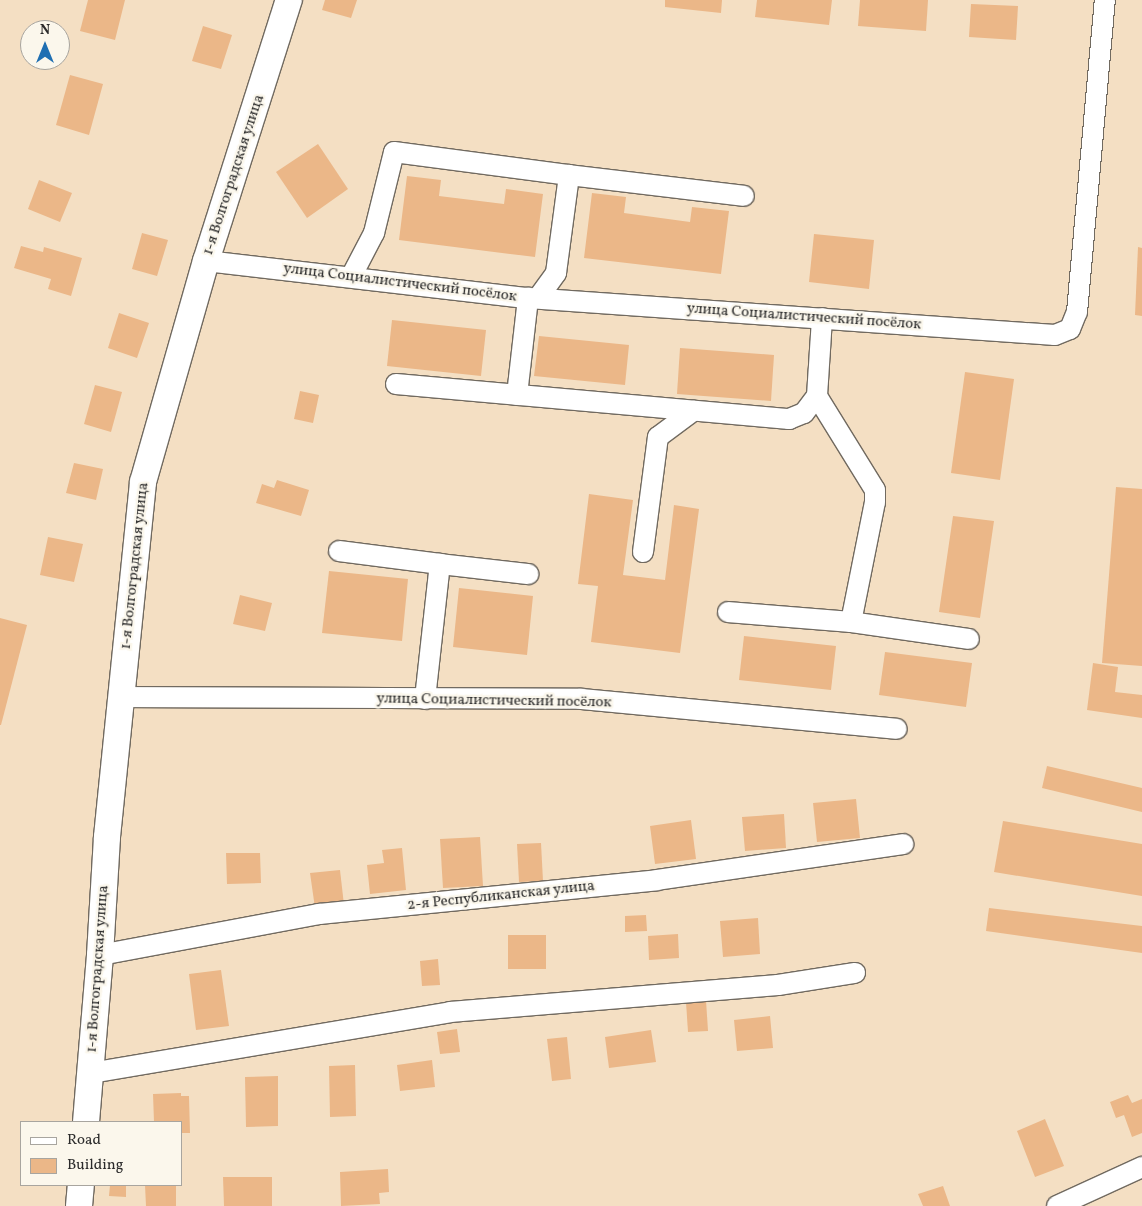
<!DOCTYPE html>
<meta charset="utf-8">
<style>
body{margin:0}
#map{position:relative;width:1142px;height:1206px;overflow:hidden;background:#f4dfc3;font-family:Vollkorn,serif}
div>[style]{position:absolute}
.building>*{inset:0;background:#ebb788}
.roads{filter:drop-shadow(1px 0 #716a60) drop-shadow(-1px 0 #716a60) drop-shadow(0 1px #716a60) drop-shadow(0 -1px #716a60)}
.minor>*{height:20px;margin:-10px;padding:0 10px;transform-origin:10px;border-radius:10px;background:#fff}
.tertiary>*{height:26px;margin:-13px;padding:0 13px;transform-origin:13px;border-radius:13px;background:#fff}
span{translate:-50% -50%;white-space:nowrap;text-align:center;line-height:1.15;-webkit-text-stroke:4.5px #fbf7ec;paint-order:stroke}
.street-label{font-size:15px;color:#2b2b2b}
.legend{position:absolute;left:20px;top:1121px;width:162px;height:65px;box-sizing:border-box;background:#fbf7ec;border:1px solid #a8a59f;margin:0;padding:6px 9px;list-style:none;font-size:15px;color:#2b2b2b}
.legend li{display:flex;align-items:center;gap:10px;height:25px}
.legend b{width:25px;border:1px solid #a8a59f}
.north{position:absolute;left:20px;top:20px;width:50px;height:50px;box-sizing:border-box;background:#fbf7ec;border:1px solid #a8a59f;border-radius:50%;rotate:0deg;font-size:14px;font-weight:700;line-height:20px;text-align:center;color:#2b2b2b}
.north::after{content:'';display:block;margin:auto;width:18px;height:22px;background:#1f6fb2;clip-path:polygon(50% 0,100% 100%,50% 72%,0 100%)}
</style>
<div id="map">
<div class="building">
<i style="clip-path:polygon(88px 0,125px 0,115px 40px,80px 31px)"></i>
<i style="clip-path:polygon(325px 0,357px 0,351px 18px,322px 10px)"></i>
<i style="clip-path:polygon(665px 0,722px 0,721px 13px,665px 7px)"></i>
<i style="clip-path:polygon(757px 0,832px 0,829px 25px,755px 17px)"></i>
<i style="clip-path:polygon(860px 0,928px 0,926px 31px,858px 26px)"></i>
<i style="clip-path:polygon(971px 4px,1018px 6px,1016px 40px,969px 37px)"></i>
<i style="clip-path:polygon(203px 26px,232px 35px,221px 69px,192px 61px)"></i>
<i style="clip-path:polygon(70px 75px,103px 84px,89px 135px,56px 125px)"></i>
<i style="clip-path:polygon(318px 144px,348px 189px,307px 218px,276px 172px)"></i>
<i style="clip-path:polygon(407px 176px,441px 180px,439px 196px,504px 204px,506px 189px,543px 194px,535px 257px,399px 240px)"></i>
<i style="clip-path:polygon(39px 180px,72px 193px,60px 222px,28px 209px)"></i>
<i style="clip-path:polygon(592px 193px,626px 197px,624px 213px,690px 222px,692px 207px,729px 211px,721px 274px,584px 258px)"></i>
<i style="clip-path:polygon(142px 233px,168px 240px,157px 276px,132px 269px)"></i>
<i style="clip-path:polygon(814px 234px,874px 240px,869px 289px,809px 282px)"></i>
<i style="clip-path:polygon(21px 246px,43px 252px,44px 247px,82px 258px,71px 296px,48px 289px,51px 279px,14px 268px)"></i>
<i style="clip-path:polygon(1138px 247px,1142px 248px,1142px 316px,1135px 315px)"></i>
<i style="clip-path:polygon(119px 313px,149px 323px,137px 358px,108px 348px)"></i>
<i style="clip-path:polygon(392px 320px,486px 330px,481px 376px,387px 366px)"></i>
<i style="clip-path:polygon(539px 336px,629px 345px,625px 385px,534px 376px)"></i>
<i style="clip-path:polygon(680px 348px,774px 355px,771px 401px,677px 394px)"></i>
<i style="clip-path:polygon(965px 372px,1014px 379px,1000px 480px,951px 473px)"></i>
<i style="clip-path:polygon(95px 385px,122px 392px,111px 432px,84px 424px)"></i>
<i style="clip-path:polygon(300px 391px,319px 395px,313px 423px,294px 419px)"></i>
<i style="clip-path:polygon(74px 463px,103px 469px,96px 500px,66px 493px)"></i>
<i style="clip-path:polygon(277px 480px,309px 490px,301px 516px,256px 503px,262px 484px,274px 488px)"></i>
<i style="clip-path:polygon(1116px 487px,1142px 489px,1142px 666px,1102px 663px)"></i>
<i style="clip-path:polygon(589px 494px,633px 500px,623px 575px,665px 580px,674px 505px,699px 509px,680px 653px,591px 642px,598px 586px,578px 584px)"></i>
<i style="clip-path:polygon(953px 516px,994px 521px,980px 618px,939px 612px)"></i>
<i style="clip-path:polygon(48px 537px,83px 544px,74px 582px,40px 575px)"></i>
<i style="clip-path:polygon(329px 571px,408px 579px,402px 641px,322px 633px)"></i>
<i style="clip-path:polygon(459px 588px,533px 596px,527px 655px,453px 647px)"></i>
<i style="clip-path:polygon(240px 595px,272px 603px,265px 631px,233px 624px)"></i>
<i style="clip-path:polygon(0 618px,27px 625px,1px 725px,0 725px)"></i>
<i style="clip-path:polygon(744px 636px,836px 646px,831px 690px,739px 680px)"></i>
<i style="clip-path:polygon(885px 652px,972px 663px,966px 707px,879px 695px)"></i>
<i style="clip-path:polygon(1093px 663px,1118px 667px,1115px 692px,1142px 695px,1142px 718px,1087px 710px)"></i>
<i style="clip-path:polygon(1047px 766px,1142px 788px,1142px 812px,1042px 788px)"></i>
<i style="clip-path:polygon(856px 799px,860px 838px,817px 842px,813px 803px)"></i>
<i style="clip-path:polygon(784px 814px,786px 848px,745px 851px,742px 817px)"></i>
<i style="clip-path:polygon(691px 820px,696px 859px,655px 864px,650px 826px)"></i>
<i style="clip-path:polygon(1003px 821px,1142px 844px,1142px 896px,994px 872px)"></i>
<i style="clip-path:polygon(480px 837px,483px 886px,443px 888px,440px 839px)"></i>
<i style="clip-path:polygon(541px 843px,543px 881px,519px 882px,517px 844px)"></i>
<i style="clip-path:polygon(402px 848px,406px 890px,370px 894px,367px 865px,384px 863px,382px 850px)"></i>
<i style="clip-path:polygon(226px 853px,260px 853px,261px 883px,227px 884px)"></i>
<i style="clip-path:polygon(340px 870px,344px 905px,315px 908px,310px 873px)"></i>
<i style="clip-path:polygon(989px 908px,1142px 926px,1142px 953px,986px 931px)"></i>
<i style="clip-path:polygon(646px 915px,647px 931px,625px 932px,625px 916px)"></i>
<i style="clip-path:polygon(758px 918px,760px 954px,723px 957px,720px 921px)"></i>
<i style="clip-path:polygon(678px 934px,679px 958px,649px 960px,648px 936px)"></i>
<i style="clip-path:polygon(508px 935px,546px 935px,546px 969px,508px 969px)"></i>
<i style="clip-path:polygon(438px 959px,440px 985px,422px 986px,420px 961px)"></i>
<i style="clip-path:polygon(221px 970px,229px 1026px,196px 1030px,189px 974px)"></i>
<i style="clip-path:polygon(706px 1000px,708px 1031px,688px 1032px,686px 1002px)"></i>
<i style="clip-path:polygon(770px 1016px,773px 1048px,737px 1051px,734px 1020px)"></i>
<i style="clip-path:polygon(457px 1029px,460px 1052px,440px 1054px,437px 1032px)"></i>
<i style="clip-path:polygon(651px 1030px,656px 1062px,609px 1068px,605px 1037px)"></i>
<i style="clip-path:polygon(567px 1037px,571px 1079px,552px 1081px,547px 1039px)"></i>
<i style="clip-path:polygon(432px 1060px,435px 1087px,400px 1091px,397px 1065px)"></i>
<i style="clip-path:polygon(355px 1065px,356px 1116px,330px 1117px,329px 1066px)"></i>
<i style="clip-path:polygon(278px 1076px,278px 1126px,246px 1127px,245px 1077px)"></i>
<i style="clip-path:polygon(181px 1093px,181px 1096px,189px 1096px,190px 1133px,181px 1133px,181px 1122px,154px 1122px,153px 1094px)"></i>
<i style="clip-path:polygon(1128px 1095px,1132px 1103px,1142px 1099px,1142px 1133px,1132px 1137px,1124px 1115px,1116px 1118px,1110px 1102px)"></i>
<i style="clip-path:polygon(1045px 1119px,1064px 1166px,1035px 1177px,1017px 1131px)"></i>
<i style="clip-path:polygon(388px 1169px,389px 1192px,379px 1193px,380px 1204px,341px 1206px,340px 1172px)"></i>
<i style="clip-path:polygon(223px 1177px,272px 1177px,272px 1206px,224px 1206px)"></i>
<i style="clip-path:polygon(110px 1185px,126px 1185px,126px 1197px,109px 1196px)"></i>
<i style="clip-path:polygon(145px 1185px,176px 1185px,176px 1206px,146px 1206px)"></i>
<i style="clip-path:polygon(943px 1186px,950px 1206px,923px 1206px,918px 1194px)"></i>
</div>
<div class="roads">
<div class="minor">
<i style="left:206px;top:261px;width:324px;rotate:6.6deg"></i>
<i style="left:528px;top:298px;width:528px;rotate:4.02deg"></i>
<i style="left:1055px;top:335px;width:16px;rotate:-22deg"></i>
<i style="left:1070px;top:329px;width:18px;rotate:-68deg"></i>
<i style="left:1077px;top:312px;width:313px;rotate:-84.9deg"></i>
<i style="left:351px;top:277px;width:50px;rotate:-62.4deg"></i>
<i style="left:374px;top:233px;width:83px;rotate:-76.1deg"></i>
<i style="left:394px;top:152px;width:177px;rotate:7.5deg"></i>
<i style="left:538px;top:298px;width:31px;rotate:-54deg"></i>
<i style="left:556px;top:273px;width:99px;rotate:-82.4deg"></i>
<i style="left:569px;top:175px;width:176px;rotate:6.8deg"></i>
<i style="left:396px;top:384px;width:395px;rotate:5.1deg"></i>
<i style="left:789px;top:419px;width:16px;rotate:-22deg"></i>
<i style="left:804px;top:413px;width:21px;rotate:-53deg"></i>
<i style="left:817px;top:396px;width:78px;rotate:-86.3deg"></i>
<i style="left:517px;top:395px;width:98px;rotate:-83.5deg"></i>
<i style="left:339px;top:551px;width:102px;rotate:7.3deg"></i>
<i style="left:643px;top:552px;width:116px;rotate:-82.6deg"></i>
<i style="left:658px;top:437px;width:44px;rotate:-36.6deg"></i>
<i style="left:728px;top:612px;width:123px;rotate:4.6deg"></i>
<i style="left:851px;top:622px;width:122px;rotate:-78.7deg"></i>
<i style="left:875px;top:502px;width:12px;rotate:-90deg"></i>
<i style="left:875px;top:490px;width:110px;rotate:-121.7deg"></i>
<i style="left:851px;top:622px;width:119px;rotate:8.2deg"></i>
<i style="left:121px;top:697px;width:460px;rotate:0.2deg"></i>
<i style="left:581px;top:699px;width:317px;rotate:5.4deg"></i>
<i style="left:425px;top:699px;width:136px;rotate:-83.7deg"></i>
<i style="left:440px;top:564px;width:89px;rotate:6.5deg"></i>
<i style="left:100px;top:955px;width:223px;rotate:-10.6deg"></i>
<i style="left:319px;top:914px;width:340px;rotate:-5.7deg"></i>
<i style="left:657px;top:880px;width:249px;rotate:-8.3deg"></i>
<i style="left:91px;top:1073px;width:364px;rotate:-9.6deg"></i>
<i style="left:450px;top:1012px;width:329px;rotate:-4.7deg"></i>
<i style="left:778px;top:985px;width:78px;rotate:-8.9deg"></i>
<i style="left:1057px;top:1206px;width:94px;rotate:-24.6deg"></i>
</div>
<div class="tertiary">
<i style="left:86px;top:1122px;width:168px;rotate:-85.2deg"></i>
<i style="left:100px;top:955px;width:118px;rotate:-86.6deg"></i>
<i style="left:107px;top:837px;width:357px;rotate:-84.2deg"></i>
<i style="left:143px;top:482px;width:230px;rotate:-74.1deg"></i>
<i style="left:206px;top:261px;width:274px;rotate:-72.4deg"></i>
<i style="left:79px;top:1206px;width:21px;rotate:-85deg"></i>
</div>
</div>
<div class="street-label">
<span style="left:234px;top:175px;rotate:-72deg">1-я Волгоградская улица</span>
<span style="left:400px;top:283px;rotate:7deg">улица Социалистический посёлок</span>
<span style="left:804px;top:317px;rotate:4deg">улица Социалистический посёлок</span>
<span style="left:135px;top:566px;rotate:-84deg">1-я Волгоградская улица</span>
<span style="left:494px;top:701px;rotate:1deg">улица Социалистический посёлок</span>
<span style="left:501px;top:896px;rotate:-6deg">2-я Республиканская улица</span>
<span style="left:98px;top:969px;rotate:-86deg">1-я Волгоградская улица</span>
</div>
<ul class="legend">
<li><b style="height:6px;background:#fff"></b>Road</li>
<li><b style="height:14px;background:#ebb788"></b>Building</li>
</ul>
<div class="north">N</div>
</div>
